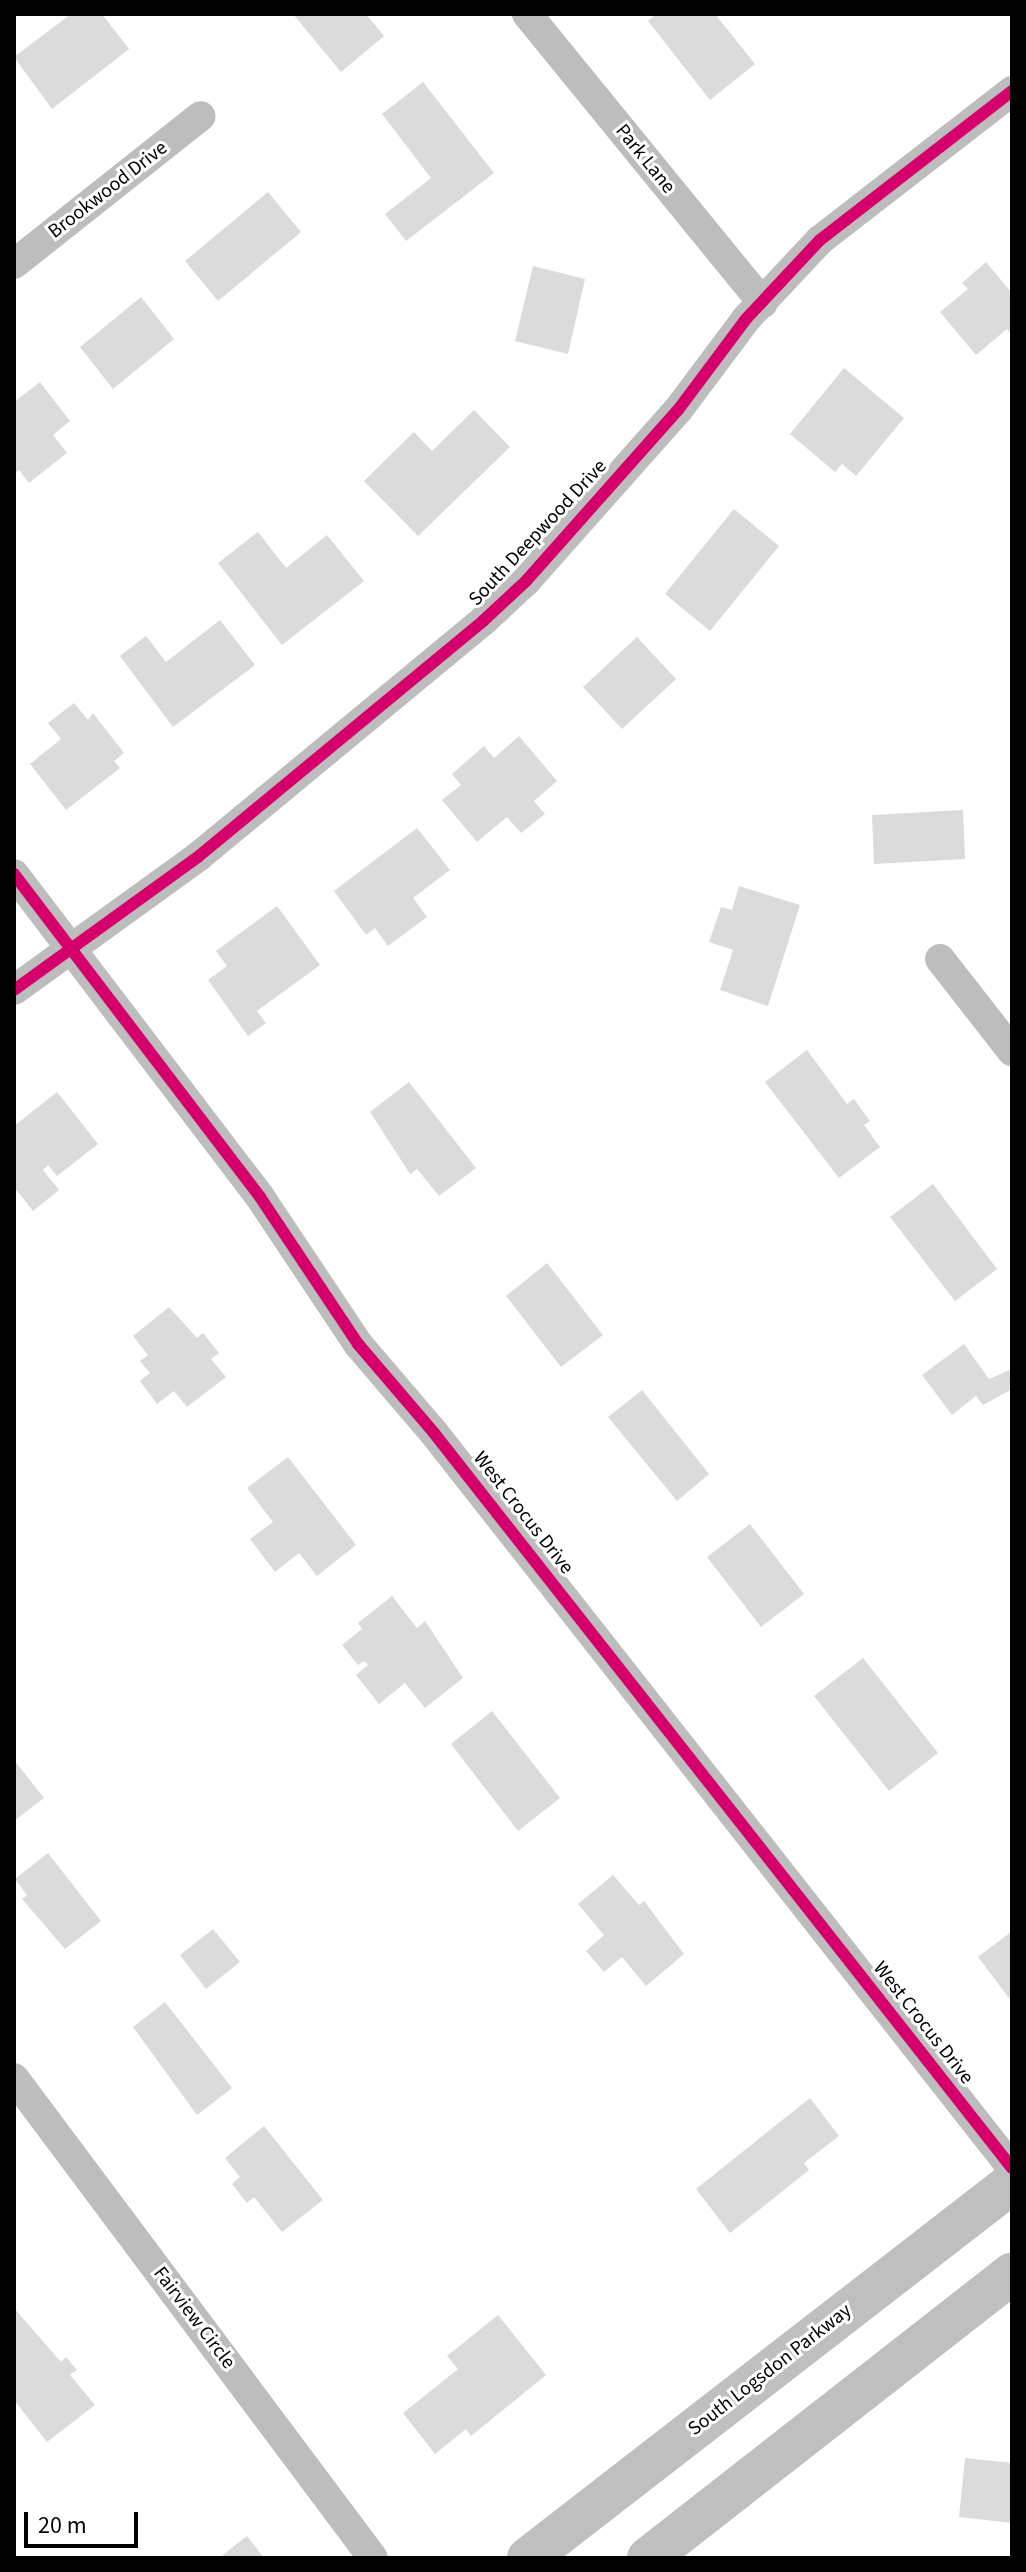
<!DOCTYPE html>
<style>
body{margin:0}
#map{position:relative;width:1026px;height:2572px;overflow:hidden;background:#fff;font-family:"Source Sans 3",sans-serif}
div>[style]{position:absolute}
.building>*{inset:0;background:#dbdbdb}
.street>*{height:30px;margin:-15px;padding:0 15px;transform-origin:15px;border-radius:15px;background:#bdbdbd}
.secondary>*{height:42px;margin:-21px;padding:0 21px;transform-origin:21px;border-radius:21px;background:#bfbfbf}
.cycleway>*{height:12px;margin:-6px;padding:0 6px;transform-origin:6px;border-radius:6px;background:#d6006c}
span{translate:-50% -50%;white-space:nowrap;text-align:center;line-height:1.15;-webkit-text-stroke:6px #fff;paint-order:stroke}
.street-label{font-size:20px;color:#000}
.frame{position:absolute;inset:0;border:16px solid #000;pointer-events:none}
.scale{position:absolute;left:24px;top:2512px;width:114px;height:36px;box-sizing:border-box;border:4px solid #000;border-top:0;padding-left:10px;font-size:24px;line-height:28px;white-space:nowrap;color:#000;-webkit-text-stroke:6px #fff;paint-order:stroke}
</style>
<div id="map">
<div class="building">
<i style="clip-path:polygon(71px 14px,102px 14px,129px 49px,52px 109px,14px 57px)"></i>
<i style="clip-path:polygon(293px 14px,366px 14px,384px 36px,341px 72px)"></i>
<i style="clip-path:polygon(656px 14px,715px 14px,755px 64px,710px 100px,648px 21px)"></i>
<i style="clip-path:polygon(423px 82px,494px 173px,406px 241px,385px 214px,431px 178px,382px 114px)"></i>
<i style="clip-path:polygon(268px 192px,301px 232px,218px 301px,185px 261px)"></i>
<i style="clip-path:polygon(986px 262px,1012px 293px,1012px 335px,1007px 329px,976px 355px,940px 312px,968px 289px,962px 283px)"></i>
<i style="clip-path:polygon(533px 266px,585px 279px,568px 354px,515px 341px)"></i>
<i style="clip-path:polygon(141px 297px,174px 339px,113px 389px,80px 347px)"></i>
<i style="clip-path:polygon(844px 368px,904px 418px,856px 476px,842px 464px,835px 472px,790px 434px)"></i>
<i style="clip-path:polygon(40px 382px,70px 421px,53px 435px,67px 453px,29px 483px,19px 470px,14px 474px,14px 402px)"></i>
<i style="clip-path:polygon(474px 410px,510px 447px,418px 536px,364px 481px,414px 432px,432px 451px)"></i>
<i style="clip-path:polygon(734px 509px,779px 546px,710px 631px,665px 594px)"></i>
<i style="clip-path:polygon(258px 532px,286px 568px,327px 535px,364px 581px,282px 645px,218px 563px)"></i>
<i style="clip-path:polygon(220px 620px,255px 665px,173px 727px,120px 656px,146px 636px,166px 662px)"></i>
<i style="clip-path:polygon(637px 637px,676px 679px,622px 729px,583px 687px)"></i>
<i style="clip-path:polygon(74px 703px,88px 720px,93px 713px,124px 753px,114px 761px,120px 768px,66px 810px,30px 764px,61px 739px,48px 723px)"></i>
<i style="clip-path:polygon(519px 736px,557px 781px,534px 801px,545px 814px,521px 833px,507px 817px,477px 842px,442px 800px,461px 785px,452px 774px,484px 746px,494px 758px)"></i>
<i style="clip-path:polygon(963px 810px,965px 859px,874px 864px,872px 815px)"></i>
<i style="clip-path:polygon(417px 828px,450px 870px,413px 898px,427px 917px,388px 946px,375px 928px,366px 935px,334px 891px)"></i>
<i style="clip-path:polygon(739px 886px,800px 905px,768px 1006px,720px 990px,733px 950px,709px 942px,721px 907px,732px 910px)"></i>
<i style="clip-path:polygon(277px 906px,320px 965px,257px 1011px,266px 1023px,248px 1036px,208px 980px,227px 966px,216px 951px)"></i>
<i style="clip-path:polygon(807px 1050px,847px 1104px,854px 1099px,870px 1121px,864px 1125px,880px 1147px,839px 1178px,765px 1082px)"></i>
<i style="clip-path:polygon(409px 1082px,476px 1168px,439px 1196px,417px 1169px,410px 1174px,370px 1112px)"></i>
<i style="clip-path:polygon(57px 1092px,98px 1144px,57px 1176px,48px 1165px,43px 1170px,59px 1190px,33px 1211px,14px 1187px,14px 1126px)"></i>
<i style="clip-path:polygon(933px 1184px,997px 1269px,955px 1301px,890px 1217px)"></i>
<i style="clip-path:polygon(547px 1263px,603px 1335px,561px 1367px,506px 1296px)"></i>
<i style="clip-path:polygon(169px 1307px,197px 1338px,203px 1333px,219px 1353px,211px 1359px,226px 1377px,187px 1407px,174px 1391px,157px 1404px,140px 1381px,150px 1373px,140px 1361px,148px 1355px,133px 1336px)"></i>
<i style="clip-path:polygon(964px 1344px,989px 1379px,1012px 1369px,1012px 1389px,983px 1405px,976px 1396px,952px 1415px,922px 1375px)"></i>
<i style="clip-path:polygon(642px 1390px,709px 1474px,677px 1501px,608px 1417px)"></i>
<i style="clip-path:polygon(288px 1457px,356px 1545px,317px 1576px,299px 1553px,275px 1572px,250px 1539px,273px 1522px,247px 1488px)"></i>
<i style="clip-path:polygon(750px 1524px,804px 1594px,761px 1627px,707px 1557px)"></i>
<i style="clip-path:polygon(392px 1596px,417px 1628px,425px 1621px,463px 1678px,425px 1708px,405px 1683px,379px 1704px,356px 1675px,368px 1665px,364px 1661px,358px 1665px,342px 1645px,362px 1629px,358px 1623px)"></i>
<i style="clip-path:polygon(863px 1658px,938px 1753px,889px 1791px,814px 1696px)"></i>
<i style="clip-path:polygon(492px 1711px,560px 1798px,518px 1831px,451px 1744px)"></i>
<i style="clip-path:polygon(14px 1760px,44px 1798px,14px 1821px)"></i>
<i style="clip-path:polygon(48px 1853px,101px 1921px,65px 1949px,22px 1899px,27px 1895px,15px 1879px)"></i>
<i style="clip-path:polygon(613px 1875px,639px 1905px,644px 1901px,684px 1954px,646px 1986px,622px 1957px,604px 1972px,586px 1951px,604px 1935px,578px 1904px)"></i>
<i style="clip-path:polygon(213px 1929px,240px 1962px,206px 1989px,180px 1955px)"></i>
<i style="clip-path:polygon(1012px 1931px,1012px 2002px,978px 1957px)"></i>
<i style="clip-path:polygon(165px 2002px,232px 2088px,197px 2115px,133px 2027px)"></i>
<i style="clip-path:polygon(810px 2098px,839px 2136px,804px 2163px,809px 2170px,730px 2233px,696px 2189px)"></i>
<i style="clip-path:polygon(264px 2126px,323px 2200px,282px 2232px,254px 2197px,247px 2203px,232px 2184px,240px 2177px,225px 2158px)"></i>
<i style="clip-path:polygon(14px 2308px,61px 2362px,66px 2357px,77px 2370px,70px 2375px,95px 2405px,47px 2442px,14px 2400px)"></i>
<i style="clip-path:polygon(498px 2315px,546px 2375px,471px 2436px,466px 2429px,435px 2454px,403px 2413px,458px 2369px,447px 2356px)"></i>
<i style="clip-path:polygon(965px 2458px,1012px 2463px,1012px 2523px,959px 2517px)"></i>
<i style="clip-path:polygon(247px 2536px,264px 2558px,219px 2558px)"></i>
</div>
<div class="street">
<i style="left:527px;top:14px;width:373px;rotate:50.8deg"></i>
<i style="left:14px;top:264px;width:238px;rotate:-38.4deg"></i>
<i style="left:14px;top:874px;width:406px;rotate:52.7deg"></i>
<i style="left:260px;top:1197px;width:177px;rotate:56.3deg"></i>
<i style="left:358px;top:1344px;width:117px;rotate:49.5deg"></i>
<i style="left:434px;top:1433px;width:935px;rotate:51.82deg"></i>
<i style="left:940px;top:959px;width:117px;rotate:52deg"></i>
<i style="left:14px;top:990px;width:228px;rotate:-35.9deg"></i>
<i style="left:199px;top:856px;width:369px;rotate:-39.6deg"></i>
<i style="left:483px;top:621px;width:59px;rotate:-42.9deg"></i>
<i style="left:526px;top:581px;width:229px;rotate:-48.4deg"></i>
<i style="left:678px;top:410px;width:114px;rotate:-53.2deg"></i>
<i style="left:746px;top:319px;width:108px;rotate:-46.9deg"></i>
<i style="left:820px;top:240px;width:243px;rotate:-37.8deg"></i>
<i style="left:14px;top:2078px;width:599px;rotate:53.21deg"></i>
</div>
<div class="secondary">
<i style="left:528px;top:2558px;width:612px;rotate:-37.77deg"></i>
<i style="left:648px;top:2558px;width:462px;rotate:-38deg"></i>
</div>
<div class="cycleway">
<i style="left:14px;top:874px;width:406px;rotate:52.7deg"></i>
<i style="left:260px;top:1197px;width:177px;rotate:56.3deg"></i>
<i style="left:358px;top:1344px;width:117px;rotate:49.5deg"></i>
<i style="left:434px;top:1433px;width:935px;rotate:51.82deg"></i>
<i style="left:14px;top:990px;width:228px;rotate:-35.9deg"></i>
<i style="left:199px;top:856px;width:369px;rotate:-39.6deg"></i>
<i style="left:483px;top:621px;width:59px;rotate:-42.9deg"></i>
<i style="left:526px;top:581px;width:229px;rotate:-48.4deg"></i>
<i style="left:678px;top:410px;width:114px;rotate:-53.2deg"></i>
<i style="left:746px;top:319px;width:108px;rotate:-46.9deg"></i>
<i style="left:820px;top:240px;width:243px;rotate:-37.8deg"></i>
</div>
<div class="street-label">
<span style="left:645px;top:159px;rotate:51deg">Park Lane</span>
<span style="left:108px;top:190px;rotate:-38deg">Brookwood Drive</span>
<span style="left:538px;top:533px;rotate:-47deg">South Deepwood Drive</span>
<span style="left:523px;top:1513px;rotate:52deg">West Crocus Drive</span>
<span style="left:923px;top:2023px;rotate:52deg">West Crocus Drive</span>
<span style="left:194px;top:2318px;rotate:53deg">Fairview Circle</span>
<span style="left:770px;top:2370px;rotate:-38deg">South Logsdon Parkway</span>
</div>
<div class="frame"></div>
<div class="scale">20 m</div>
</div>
